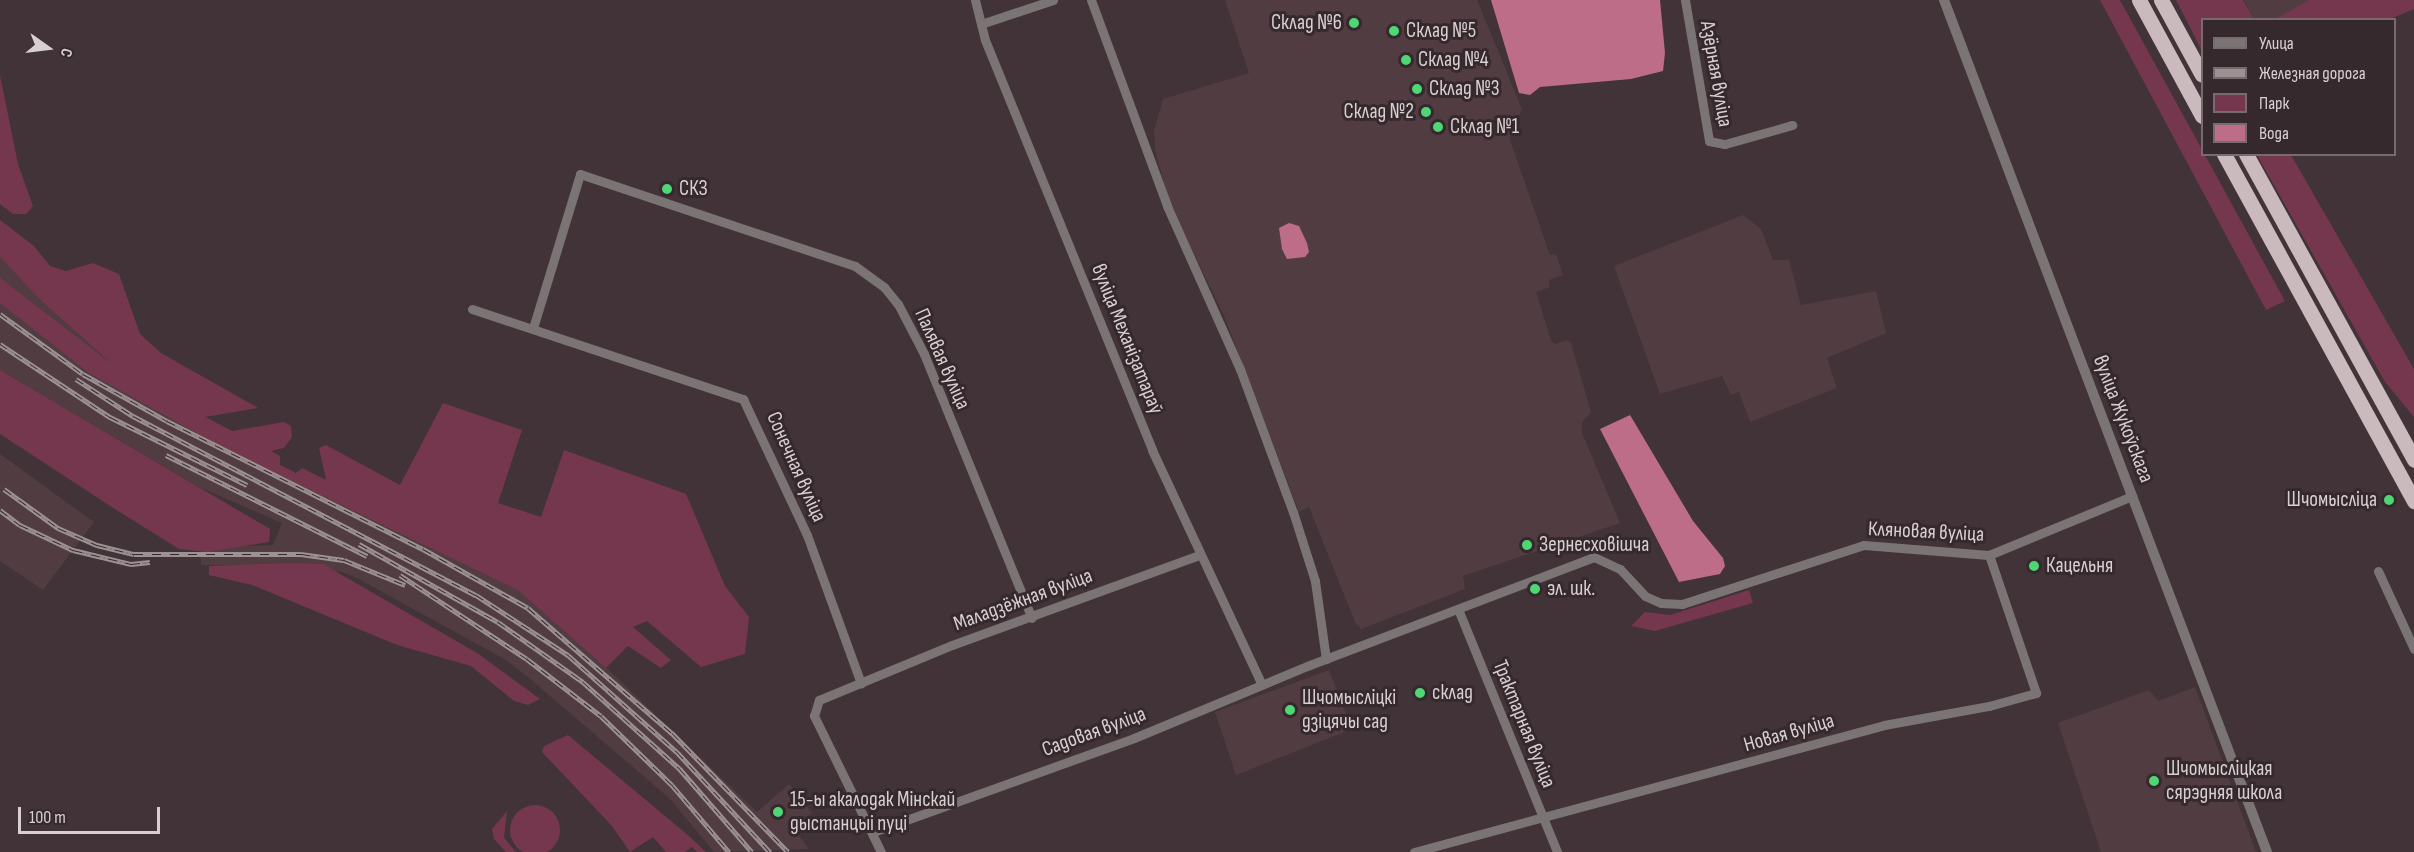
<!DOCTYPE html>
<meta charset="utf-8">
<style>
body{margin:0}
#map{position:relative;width:2414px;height:852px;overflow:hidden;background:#413337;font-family:"Sofia Sans Condensed",sans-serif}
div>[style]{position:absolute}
.built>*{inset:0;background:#513c42}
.green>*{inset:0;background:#75374d}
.round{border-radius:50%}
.water>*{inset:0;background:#bd6d87}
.minor>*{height:9px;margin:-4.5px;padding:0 4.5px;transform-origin:4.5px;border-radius:4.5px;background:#7b7475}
.tertiary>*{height:10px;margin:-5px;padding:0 5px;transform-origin:5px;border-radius:5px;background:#7b7475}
.trunk>*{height:15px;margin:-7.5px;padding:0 7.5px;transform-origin:7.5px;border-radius:7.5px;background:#cababe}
.rail>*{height:5px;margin-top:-2.5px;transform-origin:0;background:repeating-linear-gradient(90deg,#36292d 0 9px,#9c9193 0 18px);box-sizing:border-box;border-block:2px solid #9c9193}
.dots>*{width:16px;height:16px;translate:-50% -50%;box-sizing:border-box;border:3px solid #36292d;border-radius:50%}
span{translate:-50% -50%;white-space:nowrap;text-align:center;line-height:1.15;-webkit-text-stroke:6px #36292d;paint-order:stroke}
.poi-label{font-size:21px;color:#d8cfd1}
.right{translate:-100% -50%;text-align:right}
.left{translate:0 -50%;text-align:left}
.street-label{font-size:21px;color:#d8cfd1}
.legend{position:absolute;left:2201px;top:18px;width:195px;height:138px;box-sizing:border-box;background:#36292d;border:2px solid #776b6f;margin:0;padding:8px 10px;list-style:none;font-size:18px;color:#d8cfd1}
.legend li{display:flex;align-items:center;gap:12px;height:30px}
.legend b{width:30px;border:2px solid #776b6f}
.north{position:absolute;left:18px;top:18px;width:60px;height:60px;-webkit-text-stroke:4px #36292d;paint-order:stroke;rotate:104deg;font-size:16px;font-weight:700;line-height:24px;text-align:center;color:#d8cfd1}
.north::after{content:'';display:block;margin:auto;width:21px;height:27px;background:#d8cfd1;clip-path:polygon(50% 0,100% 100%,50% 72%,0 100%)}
.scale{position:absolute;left:18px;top:807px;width:142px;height:27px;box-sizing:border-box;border:3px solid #d8cfd1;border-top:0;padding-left:8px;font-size:18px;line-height:21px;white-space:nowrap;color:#d8cfd1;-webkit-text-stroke:4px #36292d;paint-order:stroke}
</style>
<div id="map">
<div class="built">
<i style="clip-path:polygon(1225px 0,1477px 0,1522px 109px,1517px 119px,1521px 131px,1509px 137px,1550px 255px,1556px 254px,1563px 275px,1549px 280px,1550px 287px,1536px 292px,1551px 340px,1555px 344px,1567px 340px,1571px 343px,1591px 412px,1582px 422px,1582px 433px,1620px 523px,1463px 576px,1465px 589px,1361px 629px,1355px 622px,1309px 507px,1299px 512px,1225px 318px,1169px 202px,1155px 150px,1154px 131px,1163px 99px,1249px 73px)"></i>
<i style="clip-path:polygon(2244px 0,2414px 0,2414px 1px,2374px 19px,2254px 20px)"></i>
<i style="clip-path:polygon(1743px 215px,1761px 229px,1773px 260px,1789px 260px,1801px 305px,1876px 291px,1886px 333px,1827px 358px,1837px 388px,1750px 422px,1739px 392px,1731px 395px,1722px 376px,1660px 394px,1614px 266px)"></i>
<i style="clip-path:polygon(0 257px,38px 298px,122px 373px,280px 456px,280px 465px,296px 473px,303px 469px,518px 583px,757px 812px,789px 784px,812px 813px,793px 828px,809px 849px,714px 852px,669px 798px,529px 678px,506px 660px,357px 578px,342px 572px,282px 565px,201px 565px,200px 548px,273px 545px,282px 523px,201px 488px,0 370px)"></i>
<i style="clip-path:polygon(0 454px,94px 522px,43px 590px,0 561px)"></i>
<i style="clip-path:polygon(1329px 670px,1352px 729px,1236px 775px,1215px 712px)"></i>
<i style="clip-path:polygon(2195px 687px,2256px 852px,2101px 852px,2058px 723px,2149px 690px,2158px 701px)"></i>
</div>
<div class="green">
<i style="clip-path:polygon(2100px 0,2120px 0,2285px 301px,2266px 310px)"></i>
<i style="clip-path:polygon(2176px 0,2243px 0,2254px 19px,2202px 20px,2202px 51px)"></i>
<i style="clip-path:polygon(2310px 0,2414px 0,2414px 9px,2390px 19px,2275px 19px)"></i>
<i style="clip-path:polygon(0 75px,18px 164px,33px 206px,26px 214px,13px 214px,0 204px)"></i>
<i style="clip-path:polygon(2257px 155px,2291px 155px,2414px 369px,2414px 417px,2385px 382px)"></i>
<i style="clip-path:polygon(0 220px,34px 246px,50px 266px,66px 271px,93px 263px,119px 274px,140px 334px,161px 353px,258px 408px,205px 417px,232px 431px,284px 422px,291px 426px,292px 437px,284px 448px,271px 451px,280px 456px,280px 465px,296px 473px,302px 468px,326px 480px,319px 448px,326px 445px,400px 485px,443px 403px,522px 430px,498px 503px,541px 517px,564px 450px,686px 494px,725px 586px,749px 617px,745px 654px,701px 667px,647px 621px,633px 627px,671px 660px,661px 668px,628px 646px,606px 668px,518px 590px,225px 449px,89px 373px,0 303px,0 278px,112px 364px,38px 298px,0 257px)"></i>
<i style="clip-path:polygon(0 370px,270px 529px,269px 542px,208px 552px,179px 549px,118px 511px,0 434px)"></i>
<i style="clip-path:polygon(292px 563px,323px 564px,477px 653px,540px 699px,528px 705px,514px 701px,471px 666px,397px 645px,252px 585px,209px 575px,209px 566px)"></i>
<i style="clip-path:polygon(1749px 590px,1753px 603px,1655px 631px,1631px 626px,1645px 612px,1670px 615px)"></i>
<i style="clip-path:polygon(568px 735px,689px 836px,706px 852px,697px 852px,692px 847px,685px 852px,666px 852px,653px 837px,630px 852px,612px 826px,542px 752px,544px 746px)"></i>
<i class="round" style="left:510px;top:805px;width:50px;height:50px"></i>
<i style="clip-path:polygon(507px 811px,504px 838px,516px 852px,506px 852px,494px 839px,492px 829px)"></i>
</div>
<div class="water">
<i style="clip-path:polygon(1491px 0,1660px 0,1665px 53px,1663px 71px,1631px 79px,1540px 87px,1530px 95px,1519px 93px)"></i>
<i style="clip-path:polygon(1289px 223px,1299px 226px,1307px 243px,1309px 252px,1305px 257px,1287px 259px,1282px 249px,1279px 228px)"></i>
<i style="clip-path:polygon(1630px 415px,1693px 521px,1723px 558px,1725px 566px,1720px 574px,1679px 582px,1600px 429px)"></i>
</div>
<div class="minor">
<i style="left:975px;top:0;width:41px;rotate:76deg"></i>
<i style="left:985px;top:40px;width:443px;rotate:67.8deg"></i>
<i style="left:1152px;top:450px;width:259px;rotate:64.9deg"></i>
<i style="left:1091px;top:0;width:220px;rotate:69.7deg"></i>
<i style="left:1167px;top:206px;width:179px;rotate:65.9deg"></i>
<i style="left:1240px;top:369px;width:153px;rotate:69.7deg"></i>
<i style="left:1293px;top:512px;width:72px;rotate:72.3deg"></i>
<i style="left:1315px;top:581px;width:79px;rotate:82deg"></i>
<i style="left:1685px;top:0;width:143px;rotate:80.3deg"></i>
<i style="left:1709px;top:141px;width:16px;rotate:11deg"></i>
<i style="left:1725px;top:144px;width:70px;rotate:-15.8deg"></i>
<i style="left:981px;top:24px;width:76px;rotate:-18.4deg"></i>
<i style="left:472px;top:309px;width:286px;rotate:18.4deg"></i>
<i style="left:743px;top:399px;width:150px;rotate:64.8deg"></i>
<i style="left:807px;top:535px;width:158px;rotate:70deg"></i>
<i style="left:533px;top:328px;width:161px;rotate:-73deg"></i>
<i style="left:580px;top:174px;width:290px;rotate:18.5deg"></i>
<i style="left:855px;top:266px;width:36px;rotate:36deg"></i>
<i style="left:884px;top:287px;width:22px;rotate:51deg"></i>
<i style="left:898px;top:304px;width:56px;rotate:62.5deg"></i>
<i style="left:924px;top:354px;width:285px;rotate:67.8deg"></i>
<i style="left:2378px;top:571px;width:86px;rotate:65.2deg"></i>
<i style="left:1458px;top:609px;width:262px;rotate:67.8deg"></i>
<i style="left:873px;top:832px;width:277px;rotate:-19.8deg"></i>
<i style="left:1134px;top:738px;width:187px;rotate:-22.6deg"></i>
<i style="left:1307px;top:666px;width:307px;rotate:-20.8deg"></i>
<i style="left:1594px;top:557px;width:29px;rotate:25deg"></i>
<i style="left:1620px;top:569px;width:37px;rotate:47deg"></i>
<i style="left:1645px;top:596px;width:17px;rotate:24deg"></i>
<i style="left:1661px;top:603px;width:21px;rotate:3deg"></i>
<i style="left:1682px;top:604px;width:191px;rotate:-18deg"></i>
<i style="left:1864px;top:545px;width:125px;rotate:4.6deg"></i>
<i style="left:1989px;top:555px;width:155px;rotate:-22.4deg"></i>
<i style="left:881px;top:852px;width:152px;rotate:-116.2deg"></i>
<i style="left:814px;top:716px;width:17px;rotate:-73deg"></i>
<i style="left:819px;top:700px;width:144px;rotate:-22.5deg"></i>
<i style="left:952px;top:645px;width:263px;rotate:-20deg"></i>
<i style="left:1414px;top:852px;width:487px;rotate:-15.1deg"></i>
<i style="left:1884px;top:725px;width:107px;rotate:-10.3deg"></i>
<i style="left:1989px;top:706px;width:49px;rotate:-15.5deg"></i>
<i style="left:2036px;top:693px;width:146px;rotate:-108.8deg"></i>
</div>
<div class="tertiary">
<i style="left:1944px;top:0;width:911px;rotate:69.24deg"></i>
</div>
<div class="trunk">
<i style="left:2139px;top:0;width:132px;rotate:61.5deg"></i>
<i style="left:2161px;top:0;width:85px;rotate:61.3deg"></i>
<i style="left:2224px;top:154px;width:396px;rotate:61.3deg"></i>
<i style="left:2246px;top:154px;width:349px;rotate:61.2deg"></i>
</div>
<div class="rail">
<i style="left:0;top:314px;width:102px;rotate:35.9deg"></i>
<i style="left:83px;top:374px;width:96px;rotate:29.2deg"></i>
<i style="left:167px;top:421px;width:286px;rotate:26.6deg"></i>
<i style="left:423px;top:549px;width:120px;rotate:29.3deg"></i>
<i style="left:528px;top:608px;width:191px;rotate:41deg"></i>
<i style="left:672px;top:733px;width:166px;rotate:45.7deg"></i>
<i style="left:0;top:344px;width:132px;rotate:33.6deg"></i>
<i style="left:110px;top:417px;width:153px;rotate:26.4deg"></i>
<i style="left:76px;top:379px;width:68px;rotate:33deg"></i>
<i style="left:133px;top:416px;width:387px;rotate:27.6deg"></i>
<i style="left:476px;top:595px;width:110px;rotate:33.1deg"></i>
<i style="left:568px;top:655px;width:146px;rotate:41.7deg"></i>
<i style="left:677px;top:752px;width:137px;rotate:47.1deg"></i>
<i style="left:166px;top:455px;width:225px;rotate:26.7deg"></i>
<i style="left:4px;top:489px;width:67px;rotate:35.8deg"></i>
<i style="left:58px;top:528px;width:43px;rotate:23.6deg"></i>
<i style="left:97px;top:545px;width:38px;rotate:14deg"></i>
<i style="left:134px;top:554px;width:167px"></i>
<i style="left:301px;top:554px;width:43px;rotate:7.9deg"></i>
<i style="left:344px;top:560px;width:66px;rotate:22.3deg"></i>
<i style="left:0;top:510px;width:25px;rotate:37deg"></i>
<i style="left:20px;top:525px;width:59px;rotate:25.3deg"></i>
<i style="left:73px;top:550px;width:60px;rotate:13.6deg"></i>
<i style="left:131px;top:564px;width:19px;rotate:-6deg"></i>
<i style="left:359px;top:544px;width:159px;rotate:29.3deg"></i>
<i style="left:498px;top:622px;width:104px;rotate:35.2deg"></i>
<i style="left:583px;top:682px;width:129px;rotate:41.9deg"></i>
<i style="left:679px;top:768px;width:111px;rotate:49deg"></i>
<i style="left:400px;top:575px;width:152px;rotate:33.5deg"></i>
<i style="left:527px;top:659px;width:93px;rotate:37.6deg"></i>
<i style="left:601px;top:716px;width:99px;rotate:44.2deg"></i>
<i style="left:672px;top:785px;width:88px;rotate:49.6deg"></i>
</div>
<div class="dots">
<i style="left:1354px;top:23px;background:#4fd675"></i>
<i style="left:1394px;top:31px;background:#4fd675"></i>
<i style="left:1406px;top:60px;background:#4fd675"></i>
<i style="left:1417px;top:89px;background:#4fd675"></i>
<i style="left:1426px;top:112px;background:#4fd675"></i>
<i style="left:1438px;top:127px;background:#4fd675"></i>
<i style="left:667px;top:189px;background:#4fd675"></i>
<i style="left:2389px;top:500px;background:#4fd675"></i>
<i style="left:1527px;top:545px;background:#4fd675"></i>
<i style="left:2034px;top:566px;background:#4fd675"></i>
<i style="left:1535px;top:589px;background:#4fd675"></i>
<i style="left:1420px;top:693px;background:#4fd675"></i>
<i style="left:1290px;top:710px;background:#4fd675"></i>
<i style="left:2154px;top:781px;background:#4fd675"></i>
<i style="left:778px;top:812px;background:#4fd675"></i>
</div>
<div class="poi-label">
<span class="right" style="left:1342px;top:23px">Склад №6</span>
<span class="left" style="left:1406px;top:31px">Склад №5</span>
<span class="left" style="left:1418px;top:60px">Склад №4</span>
<span class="left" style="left:1429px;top:89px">Склад №3</span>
<span class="right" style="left:1414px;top:112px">Склад №2</span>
<span class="left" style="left:1450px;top:127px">Склад №1</span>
<span class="left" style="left:679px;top:189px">СКЗ</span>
<span class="right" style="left:2377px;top:500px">Шчомысліца</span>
<span class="left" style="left:1539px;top:545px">Зернесховішча</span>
<span class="left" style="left:2046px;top:566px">Кацельня</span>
<span class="left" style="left:1547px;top:589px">эл. шк.</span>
<span class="left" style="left:1432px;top:693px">склад</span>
<span class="left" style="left:1302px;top:710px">Шчомысліцкі<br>дзіцячы сад</span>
<span class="left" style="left:2166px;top:781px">Шчомысліцкая<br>сярэдняя школа</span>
<span class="left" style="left:790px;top:812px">15-ы акалодак Мінскай<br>дыстанцыі пуці</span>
</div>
<div class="street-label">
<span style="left:1716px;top:74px;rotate:80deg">Азёрная вуліца</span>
<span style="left:1127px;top:339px;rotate:68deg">вуліца Механізатараў</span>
<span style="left:942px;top:359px;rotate:66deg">Палявая вуліца</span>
<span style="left:2123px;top:419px;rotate:69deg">вуліца Жукоўскага</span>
<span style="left:796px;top:467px;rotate:66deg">Сонечная вуліца</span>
<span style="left:1926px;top:532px;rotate:3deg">Кляновая вуліца</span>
<span style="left:1023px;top:600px;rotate:-20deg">Маладзёжная вуліца</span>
<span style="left:1524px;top:724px;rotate:68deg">Трактарная вуліца</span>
<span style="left:1094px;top:732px;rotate:-20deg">Садовая вуліца</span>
<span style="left:1789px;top:733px;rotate:-16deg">Новая вуліца</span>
</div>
<ul class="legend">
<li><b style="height:8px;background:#7b7475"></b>Улица</li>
<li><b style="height:8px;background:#9c9193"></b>Железная дорога</li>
<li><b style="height:16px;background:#75374d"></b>Парк</li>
<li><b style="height:16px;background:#bd6d87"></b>Вода</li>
</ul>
<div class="north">С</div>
<div class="scale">100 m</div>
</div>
